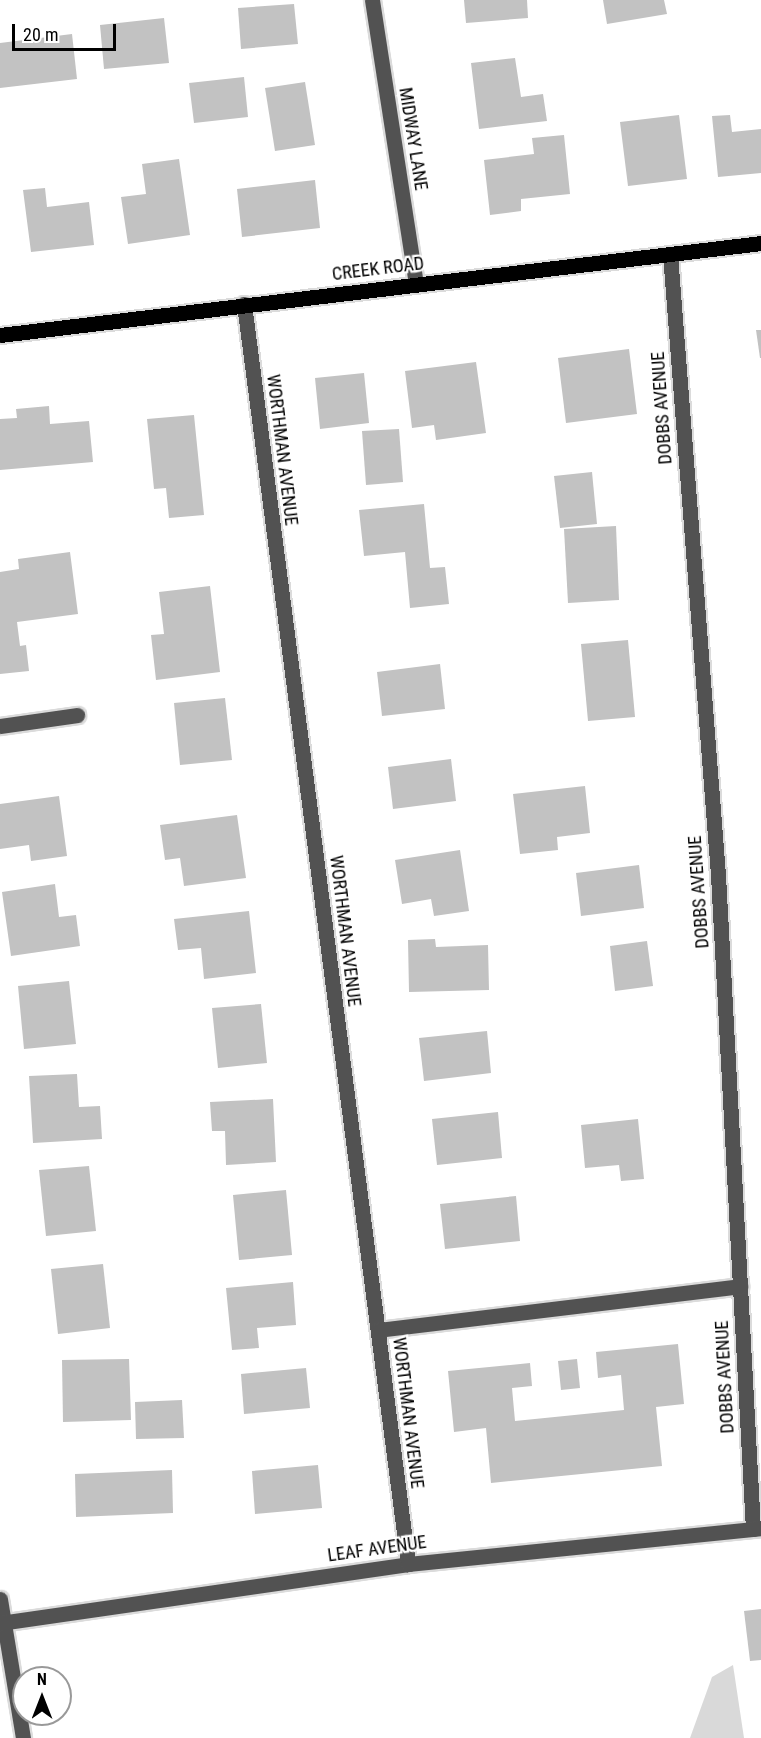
<!DOCTYPE html>
<style>
body{margin:0}
#map{position:relative;width:761px;height:1738px;overflow:hidden;background:#fff;font-family:"Roboto Condensed",sans-serif}
div>[style]{position:absolute}
.green>*{inset:0;background:#d9d9d9}
.building>*{inset:0;background:#c2c2c2}
.roads{filter:drop-shadow(2px 0 #dbdbdb) drop-shadow(-2px 0 #dbdbdb) drop-shadow(0 2px #dbdbdb) drop-shadow(0 -2px #dbdbdb)}
.minor>*{height:15px;margin:-7.5px;padding:0 7.5px;transform-origin:7.5px;border-radius:7.5px;background:#525252}
.major>*{height:15px;margin:-7.5px;padding:0 7.5px;transform-origin:7.5px;border-radius:7.5px;background:#000}
span{translate:-50% -50%;white-space:nowrap;text-align:center;line-height:1.15;-webkit-text-stroke:4.5px #fff;paint-order:stroke}
.street-label{font-size:18px;color:#000}
.north{position:absolute;left:12px;top:1666px;width:60px;height:60px;box-sizing:border-box;background:#fff;border:2px solid #999;border-radius:50%;rotate:0deg;font-size:16px;font-weight:700;line-height:24px;text-align:center;color:#000}
.north::after{content:'';display:block;margin:auto;width:21px;height:27px;background:#000;clip-path:polygon(50% 0,100% 100%,50% 72%,0 100%)}
.scale{position:absolute;left:12px;top:24px;width:104px;height:27px;box-sizing:border-box;border:3px solid #000;border-top:0;padding-left:8px;font-size:18px;line-height:21px;white-space:nowrap;color:#000;-webkit-text-stroke:4px #fff;paint-order:stroke}
</style>
<div id="map">
<div class="green">
<i style="clip-path:polygon(733px 1665px,744px 1738px,690px 1738px,712px 1677px)"></i>
</div>
<div class="building">
<i style="clip-path:polygon(464px 0,527px 0,528px 18px,466px 23px)"></i>
<i style="clip-path:polygon(603px 0,664px 0,667px 14px,607px 24px)"></i>
<i style="clip-path:polygon(294px 4px,298px 44px,241px 49px,238px 8px)"></i>
<i style="clip-path:polygon(164px 18px,169px 63px,104px 69px,100px 25px)"></i>
<i style="clip-path:polygon(72px 34px,77px 79px,0 88px,0 43px)"></i>
<i style="clip-path:polygon(515px 58px,521px 97px,543px 94px,547px 121px,479px 129px,471px 63px)"></i>
<i style="clip-path:polygon(244px 77px,248px 117px,194px 123px,189px 83px)"></i>
<i style="clip-path:polygon(305px 82px,315px 145px,275px 151px,265px 88px)"></i>
<i style="clip-path:polygon(679px 115px,687px 179px,628px 186px,620px 122px)"></i>
<i style="clip-path:polygon(730px 115px,732px 132px,761px 129px,761px 173px,718px 177px,712px 116px)"></i>
<i style="clip-path:polygon(564px 135px,570px 194px,521px 199px,521px 211px,490px 215px,484px 160px,534px 154px,532px 138px)"></i>
<i style="clip-path:polygon(179px 159px,190px 235px,128px 244px,121px 197px,146px 194px,142px 164px)"></i>
<i style="clip-path:polygon(315px 180px,320px 228px,242px 237px,237px 189px)"></i>
<i style="clip-path:polygon(45px 188px,47px 207px,89px 202px,94px 245px,31px 252px,23px 190px)"></i>
<i style="clip-path:polygon(756px 330px,761px 330px,761px 358px,760px 358px)"></i>
<i style="clip-path:polygon(629px 349px,637px 414px,566px 423px,558px 358px)"></i>
<i style="clip-path:polygon(476px 362px,486px 433px,436px 440px,434px 425px,412px 428px,405px 371px)"></i>
<i style="clip-path:polygon(364px 373px,369px 423px,320px 429px,315px 378px)"></i>
<i style="clip-path:polygon(49px 406px,50px 424px,89px 421px,93px 462px,0 470px,0 419px,17px 418px,16px 409px)"></i>
<i style="clip-path:polygon(194px 415px,204px 515px,169px 518px,166px 488px,154px 489px,147px 419px)"></i>
<i style="clip-path:polygon(399px 429px,403px 482px,366px 485px,362px 431px)"></i>
<i style="clip-path:polygon(592px 472px,597px 524px,560px 528px,554px 476px)"></i>
<i style="clip-path:polygon(424px 504px,430px 568px,445px 567px,449px 604px,410px 608px,405px 552px,364px 556px,359px 510px)"></i>
<i style="clip-path:polygon(616px 526px,619px 600px,568px 603px,564px 529px)"></i>
<i style="clip-path:polygon(70px 552px,78px 614px,17px 622px,20px 646px,26px 645px,29px 671px,0 674px,0 572px,19px 569px,18px 559px)"></i>
<i style="clip-path:polygon(210px 586px,220px 672px,156px 680px,151px 635px,164px 634px,159px 592px)"></i>
<i style="clip-path:polygon(628px 640px,635px 717px,588px 721px,581px 644px)"></i>
<i style="clip-path:polygon(440px 664px,445px 709px,382px 716px,377px 672px)"></i>
<i style="clip-path:polygon(225px 698px,232px 760px,180px 765px,174px 703px)"></i>
<i style="clip-path:polygon(451px 759px,456px 801px,393px 809px,388px 767px)"></i>
<i style="clip-path:polygon(585px 786px,590px 833px,557px 837px,558px 850px,520px 854px,513px 794px)"></i>
<i style="clip-path:polygon(59px 796px,67px 856px,31px 861px,29px 845px,0 849px,0 804px)"></i>
<i style="clip-path:polygon(237px 815px,246px 878px,184px 886px,180px 858px,165px 860px,160px 825px)"></i>
<i style="clip-path:polygon(460px 850px,469px 911px,434px 916px,431px 899px,402px 904px,395px 860px)"></i>
<i style="clip-path:polygon(639px 865px,644px 908px,581px 916px,576px 873px)"></i>
<i style="clip-path:polygon(55px 884px,59px 917px,76px 915px,80px 946px,11px 956px,2px 892px)"></i>
<i style="clip-path:polygon(249px 911px,256px 973px,204px 979px,201px 948px,178px 950px,174px 919px)"></i>
<i style="clip-path:polygon(435px 939px,436px 947px,488px 945px,489px 990px,409px 992px,408px 940px)"></i>
<i style="clip-path:polygon(647px 941px,653px 986px,615px 991px,610px 946px)"></i>
<i style="clip-path:polygon(69px 981px,76px 1044px,24px 1049px,18px 986px)"></i>
<i style="clip-path:polygon(261px 1004px,267px 1063px,218px 1068px,212px 1008px)"></i>
<i style="clip-path:polygon(487px 1031px,491px 1073px,424px 1081px,419px 1038px)"></i>
<i style="clip-path:polygon(77px 1074px,79px 1107px,100px 1106px,102px 1139px,33px 1143px,29px 1076px)"></i>
<i style="clip-path:polygon(273px 1099px,276px 1162px,226px 1165px,225px 1131px,212px 1131px,210px 1102px)"></i>
<i style="clip-path:polygon(498px 1112px,502px 1158px,437px 1165px,432px 1119px)"></i>
<i style="clip-path:polygon(638px 1119px,644px 1179px,621px 1181px,619px 1165px,585px 1168px,581px 1125px)"></i>
<i style="clip-path:polygon(89px 1166px,96px 1231px,46px 1236px,39px 1170px)"></i>
<i style="clip-path:polygon(286px 1190px,292px 1255px,239px 1260px,233px 1195px)"></i>
<i style="clip-path:polygon(516px 1196px,520px 1241px,445px 1249px,440px 1204px)"></i>
<i style="clip-path:polygon(103px 1264px,110px 1328px,58px 1334px,51px 1269px)"></i>
<i style="clip-path:polygon(293px 1282px,296px 1325px,257px 1328px,259px 1348px,232px 1350px,226px 1288px)"></i>
<i style="clip-path:polygon(678px 1344px,684px 1404px,656px 1407px,662px 1466px,491px 1483px,486px 1428px,454px 1432px,448px 1371px,530px 1363px,532px 1386px,512px 1388px,515px 1421px,624px 1410px,621px 1375px,598px 1378px,596px 1352px)"></i>
<i style="clip-path:polygon(129px 1359px,131px 1420px,63px 1422px,62px 1360px)"></i>
<i style="clip-path:polygon(577px 1359px,580px 1388px,561px 1390px,558px 1361px)"></i>
<i style="clip-path:polygon(306px 1368px,310px 1408px,244px 1414px,241px 1374px)"></i>
<i style="clip-path:polygon(182px 1400px,184px 1438px,136px 1439px,135px 1402px)"></i>
<i style="clip-path:polygon(318px 1465px,322px 1508px,255px 1514px,252px 1471px)"></i>
<i style="clip-path:polygon(172px 1470px,173px 1513px,76px 1517px,75px 1474px)"></i>
<i style="clip-path:polygon(761px 1609px,761px 1660px,750px 1661px,744px 1611px)"></i>
</div>
<div class="roads">
<div class="minor">
<i style="left:372px;top:0;width:287px;rotate:81.2deg"></i>
<i style="left:670px;top:254px;width:623px;rotate:85.58deg"></i>
<i style="left:718px;top:875px;width:655px;rotate:86.94deg"></i>
<i style="left:244px;top:304px;width:1271px;rotate:82.58deg"></i>
<i style="left:0;top:726px;width:78px;rotate:-8.1deg"></i>
<i style="left:378px;top:1330px;width:365px;rotate:-6.9deg"></i>
<i style="left:0;top:1599px;width:141px;rotate:80.6deg"></i>
<i style="left:0;top:1623px;width:412px;rotate:-8.2deg"></i>
<i style="left:408px;top:1564px;width:355px;rotate:-5.8deg"></i>
</div>
<div class="major">
<i style="left:0;top:335px;width:767px;rotate:-6.89deg"></i>
</div>
</div>
<div class="street-label">
<span style="left:413px;top:139px;rotate:81deg">MIDWAY LANE</span>
<span style="left:378px;top:269px;rotate:-7deg">CREEK ROAD</span>
<span style="left:662px;top:408px;rotate:-94deg">DOBBS AVENUE</span>
<span style="left:282px;top:450px;rotate:83deg">WORTHMAN AVENUE</span>
<span style="left:699px;top:892px;rotate:-94deg">DOBBS AVENUE</span>
<span style="left:345px;top:931px;rotate:83deg">WORTHMAN AVENUE</span>
<span style="left:725px;top:1377px;rotate:-93deg">DOBBS AVENUE</span>
<span style="left:408px;top:1413px;rotate:83deg">WORTHMAN AVENUE</span>
<span style="left:377px;top:1549px;rotate:-8deg">LEAF AVENUE</span>
</div>
<div class="north">N</div>
<div class="scale">20 m</div>
</div>
